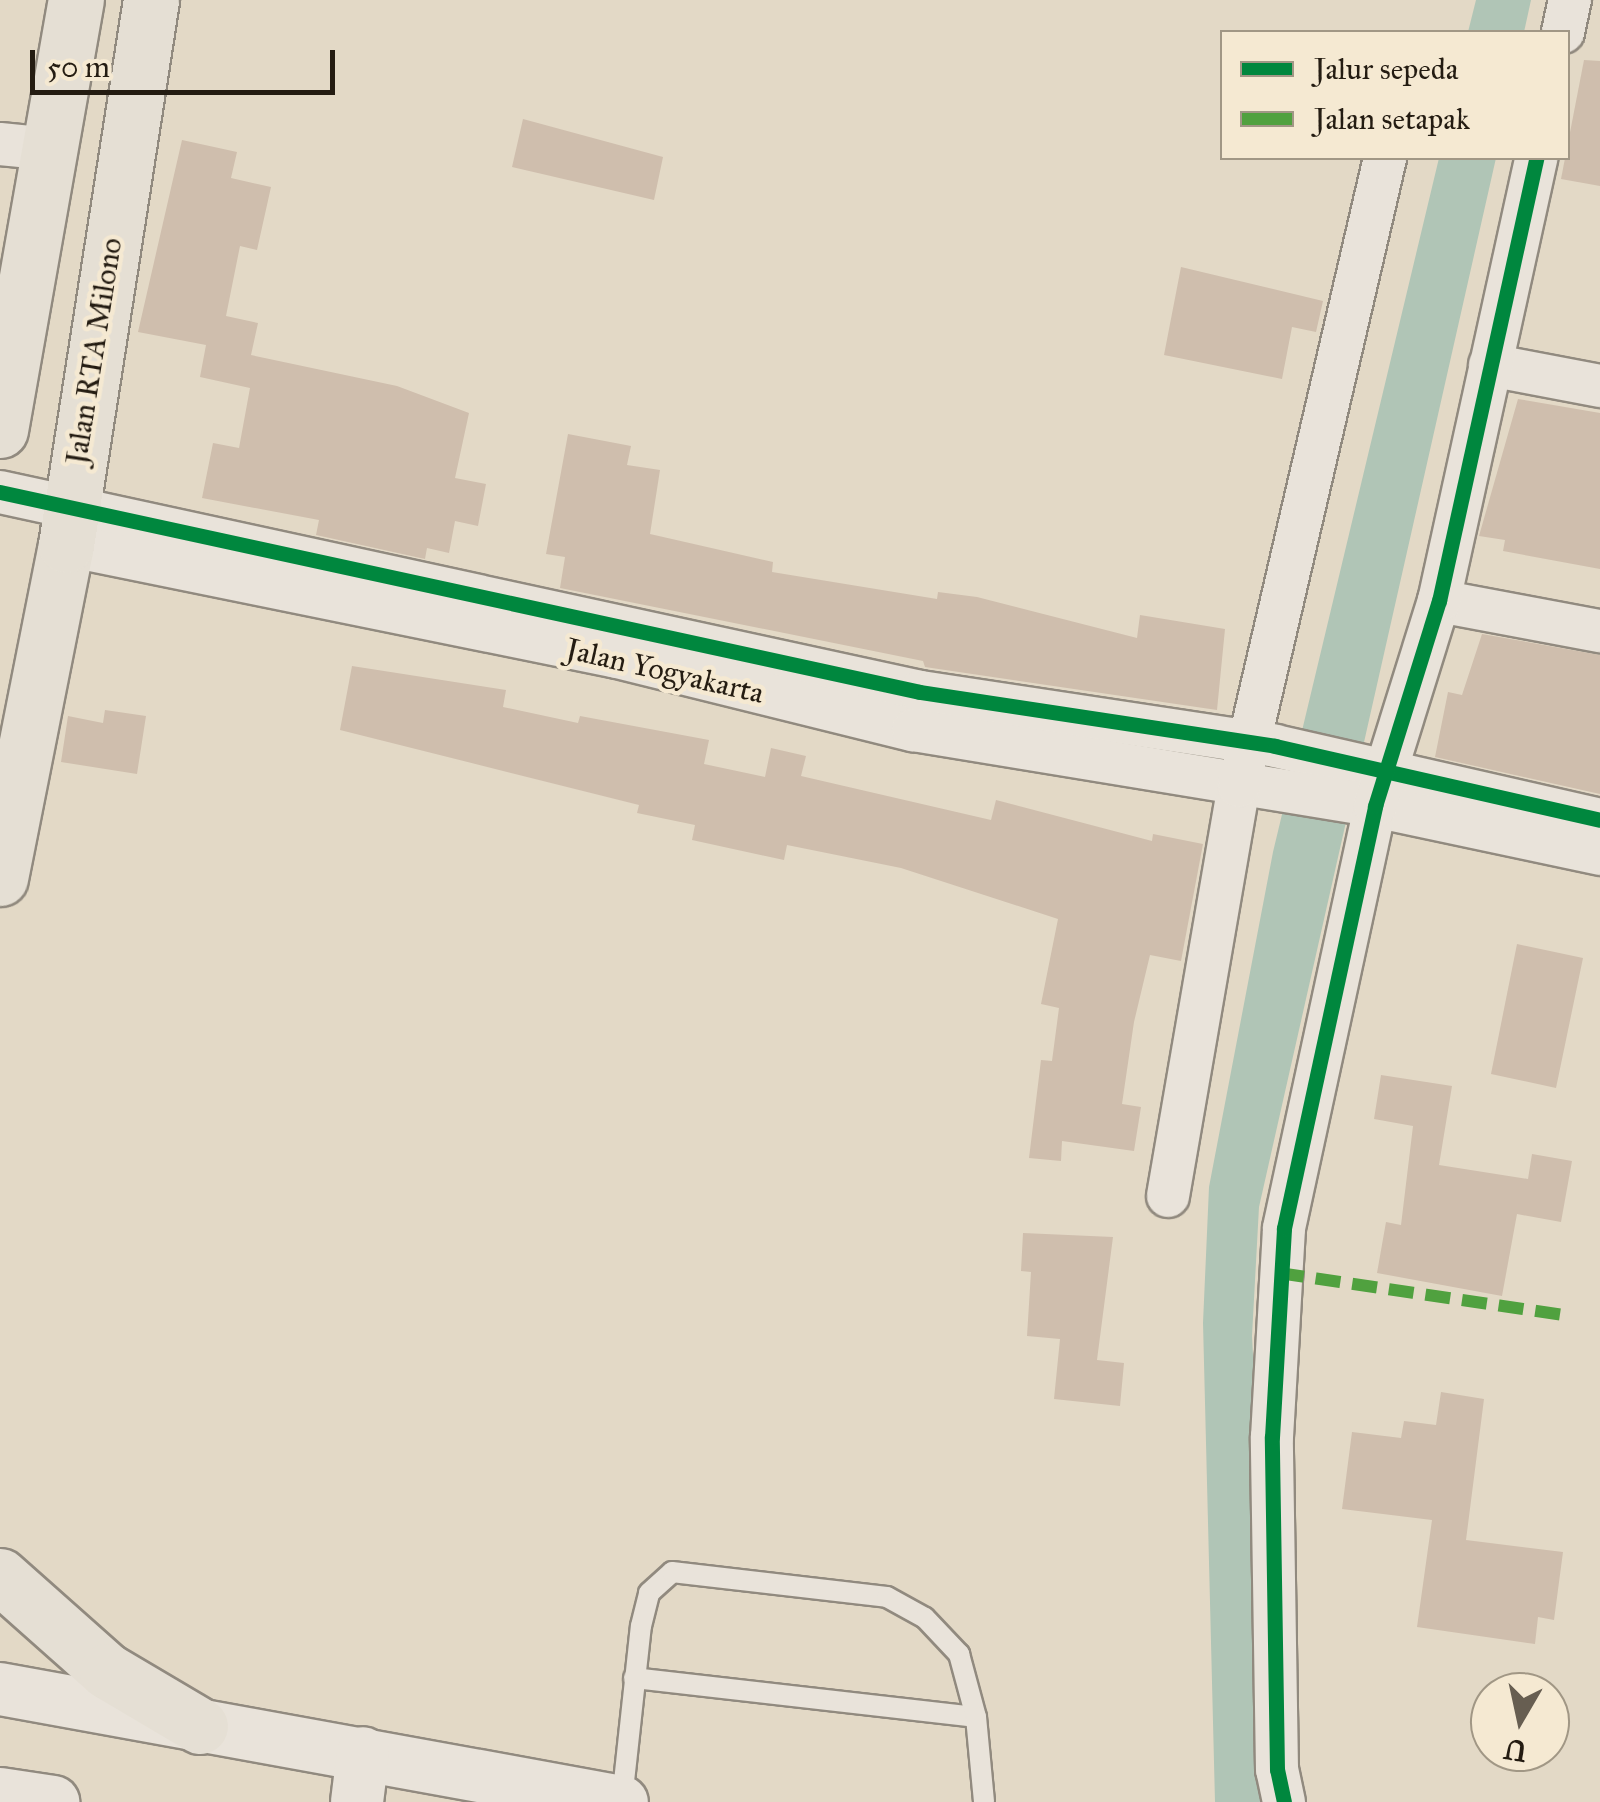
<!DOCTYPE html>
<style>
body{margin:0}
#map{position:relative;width:1600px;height:1802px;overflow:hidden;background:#e3d9c6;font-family:"IM FELL Great Primer",serif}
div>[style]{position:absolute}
.water>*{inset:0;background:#b0c5b6}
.building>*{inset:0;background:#cfbead}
.roads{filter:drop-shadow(2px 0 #918a7f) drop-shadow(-2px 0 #918a7f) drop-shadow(0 2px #918a7f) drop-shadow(0 -2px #918a7f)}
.service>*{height:20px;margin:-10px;padding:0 10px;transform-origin:10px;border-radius:10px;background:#e9e3da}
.minor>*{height:42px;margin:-21px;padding:0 21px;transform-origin:21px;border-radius:21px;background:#e9e3da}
.tertiary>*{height:52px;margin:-26px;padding:0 26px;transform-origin:26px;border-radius:26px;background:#e9e3da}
.trunk>*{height:55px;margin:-27.5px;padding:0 27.5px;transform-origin:27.5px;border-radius:27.5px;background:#e5dfd4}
.quiet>*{height:12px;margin-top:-6px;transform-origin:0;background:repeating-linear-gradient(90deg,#50a13f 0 25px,transparent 0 37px)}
.cycleway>*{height:15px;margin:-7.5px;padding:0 7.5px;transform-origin:7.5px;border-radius:7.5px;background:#00873e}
span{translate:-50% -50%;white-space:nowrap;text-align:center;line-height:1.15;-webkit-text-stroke:9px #f5e9d2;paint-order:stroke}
.street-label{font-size:30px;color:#241c12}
.legend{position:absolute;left:1220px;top:30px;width:350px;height:130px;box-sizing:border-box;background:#f5e9d2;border:2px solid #a19785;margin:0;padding:12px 18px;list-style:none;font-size:30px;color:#241c12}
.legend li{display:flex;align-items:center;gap:20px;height:50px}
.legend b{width:50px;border:2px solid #a19785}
.north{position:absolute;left:1470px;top:1672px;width:100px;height:100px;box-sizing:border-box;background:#f5e9d2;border:2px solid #a19785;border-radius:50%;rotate:189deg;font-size:28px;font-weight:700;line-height:40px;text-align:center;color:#241c12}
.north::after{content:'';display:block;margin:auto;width:35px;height:45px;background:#675e51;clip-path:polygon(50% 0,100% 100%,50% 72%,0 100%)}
.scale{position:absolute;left:30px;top:50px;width:305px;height:45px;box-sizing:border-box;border:5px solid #241c12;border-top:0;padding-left:12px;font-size:30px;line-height:35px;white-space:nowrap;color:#241c12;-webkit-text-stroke:8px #f5e9d2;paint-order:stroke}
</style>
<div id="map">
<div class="water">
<i style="clip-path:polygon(1476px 0,1531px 0,1524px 32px,1468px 32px)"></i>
<i style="clip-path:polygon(1439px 158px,1496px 158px,1259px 1207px,1252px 1336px,1276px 1802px,1215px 1802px,1203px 1323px,1209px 1187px,1273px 852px)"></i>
</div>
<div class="building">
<i style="clip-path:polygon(1584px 60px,1600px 61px,1600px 186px,1561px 179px)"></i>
<i style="clip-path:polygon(523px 119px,663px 157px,654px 200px,512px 167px)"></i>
<i style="clip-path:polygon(182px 140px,237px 152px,231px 178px,271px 187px,257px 250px,240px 246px,226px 316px,258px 323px,251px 355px,397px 386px,469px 413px,455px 478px,486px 484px,478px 526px,455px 521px,449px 553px,427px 548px,425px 559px,316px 535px,319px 520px,202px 498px,213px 443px,239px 448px,250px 388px,200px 377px,206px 345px,138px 332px)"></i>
<i style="clip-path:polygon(1181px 267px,1323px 301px,1316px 332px,1292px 327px,1282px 379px,1164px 355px)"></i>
<i style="clip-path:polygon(1518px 399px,1600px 413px,1600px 569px,1503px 551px,1505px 540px,1479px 536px)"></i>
<i style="clip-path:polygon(568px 434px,631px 446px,627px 465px,660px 470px,650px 534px,773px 562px,772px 572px,937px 599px,938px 592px,977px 597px,1137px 638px,1140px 615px,1225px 629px,1217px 710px,925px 667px,923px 661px,560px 588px,565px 557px,546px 554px)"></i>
<i style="clip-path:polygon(1482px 634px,1600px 655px,1600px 794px,1435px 757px,1448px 692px,1462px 695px)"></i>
<i style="clip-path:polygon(352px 666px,506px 690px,503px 707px,578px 723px,580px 716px,709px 740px,704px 764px,765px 777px,771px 748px,806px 756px,801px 776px,991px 820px,996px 800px,1152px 841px,1153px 834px,1203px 844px,1181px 961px,1150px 955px,1134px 1022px,1122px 1104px,1141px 1107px,1134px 1151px,1062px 1141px,1061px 1161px,1029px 1158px,1041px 1060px,1052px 1061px,1059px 1008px,1041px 1004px,1058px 919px,901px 868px,787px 845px,784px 860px,692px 840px,695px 825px,637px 813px,639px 805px,340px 730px)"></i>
<i style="clip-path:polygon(105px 710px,146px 716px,137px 774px,61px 762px,68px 716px,103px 723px)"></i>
<i style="clip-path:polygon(1517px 944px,1583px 958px,1556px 1088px,1491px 1074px)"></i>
<i style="clip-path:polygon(1381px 1075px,1452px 1086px,1439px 1165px,1528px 1179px,1532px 1154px,1572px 1161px,1561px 1222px,1517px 1214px,1502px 1296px,1377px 1273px,1386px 1222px,1401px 1225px,1413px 1126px,1374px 1119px)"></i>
<i style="clip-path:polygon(1023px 1233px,1113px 1237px,1097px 1360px,1124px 1363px,1120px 1406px,1054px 1399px,1060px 1339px,1027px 1336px,1031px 1272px,1021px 1271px)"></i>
<i style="clip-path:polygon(1441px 1392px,1484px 1399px,1466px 1540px,1563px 1552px,1554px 1620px,1538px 1617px,1535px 1644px,1417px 1627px,1432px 1520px,1342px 1509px,1352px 1432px,1401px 1438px,1404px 1421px,1436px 1425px)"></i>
</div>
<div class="roads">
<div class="service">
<i style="left:634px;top:1678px;width:344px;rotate:6.5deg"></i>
<i style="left:622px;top:1800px;width:175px;rotate:-83.8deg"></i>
<i style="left:641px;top:1626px;width:34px;rotate:-76deg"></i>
<i style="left:649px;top:1593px;width:31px;rotate:-42deg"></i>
<i style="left:672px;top:1572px;width:216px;rotate:6.6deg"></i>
<i style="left:887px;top:1597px;width:43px;rotate:28.9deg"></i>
<i style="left:925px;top:1618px;width:50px;rotate:46.6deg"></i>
<i style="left:959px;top:1654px;width:65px;rotate:74.9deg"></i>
<i style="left:976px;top:1717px;width:85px;rotate:84.6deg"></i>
</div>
<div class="minor">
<i style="left:1563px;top:32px;width:33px;rotate:-78deg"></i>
<i style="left:0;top:144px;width:50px;rotate:5.7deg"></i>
<i style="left:1490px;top:365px;width:112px;rotate:10.8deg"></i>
<i style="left:0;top:492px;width:941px;rotate:12.26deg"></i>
<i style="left:920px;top:692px;width:359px;rotate:8.6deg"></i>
<i style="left:1275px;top:746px;width:333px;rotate:12.8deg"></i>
<i style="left:66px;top:545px;width:562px;rotate:11.49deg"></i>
<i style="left:617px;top:657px;width:305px;rotate:13.9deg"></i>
<i style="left:913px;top:730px;width:468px;rotate:9.3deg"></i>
<i style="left:1375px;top:806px;width:230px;rotate:12deg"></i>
<i style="left:1439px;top:601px;width:164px;rotate:10.6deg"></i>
<i style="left:1168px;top:1196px;width:416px;rotate:-80.2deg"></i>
<i style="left:1239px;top:786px;width:645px;rotate:-76.91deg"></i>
<i style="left:1284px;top:1802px;width:33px;rotate:-102deg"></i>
<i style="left:1277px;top:1770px;width:333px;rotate:-90.9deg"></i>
<i style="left:1272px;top:1437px;width:209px;rotate:-86.7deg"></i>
<i style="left:1284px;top:1228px;width:432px;rotate:-77.8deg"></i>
<i style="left:1375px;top:806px;width:215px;rotate:-72.7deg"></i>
<i style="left:1439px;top:601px;width:453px;rotate:-77.6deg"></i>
</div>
<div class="tertiary">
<i style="left:0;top:1689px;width:632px;rotate:10.3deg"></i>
<i style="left:0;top:1794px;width:54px;rotate:8.6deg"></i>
<i style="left:357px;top:1802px;width:49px;rotate:-83deg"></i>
</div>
<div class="trunk">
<i style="left:0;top:430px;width:437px;rotate:-80deg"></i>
<i style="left:0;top:878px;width:339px;rotate:-78.8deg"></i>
<i style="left:66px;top:545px;width:552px;rotate:-81.14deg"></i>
<i style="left:0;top:1576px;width:143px;rotate:41.6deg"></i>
<i style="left:107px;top:1671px;width:108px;rotate:30.6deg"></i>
</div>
</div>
<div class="quiet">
<i style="left:1279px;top:1273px;width:286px;rotate:8.4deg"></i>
</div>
<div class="cycleway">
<i style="left:0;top:492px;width:941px;rotate:12.26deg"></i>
<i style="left:920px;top:692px;width:359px;rotate:8.6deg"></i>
<i style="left:1275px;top:746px;width:333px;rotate:12.8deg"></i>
<i style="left:1284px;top:1802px;width:33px;rotate:-102deg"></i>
<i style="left:1277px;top:1770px;width:333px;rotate:-90.9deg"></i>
<i style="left:1272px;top:1437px;width:209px;rotate:-86.7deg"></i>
<i style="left:1284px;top:1228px;width:432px;rotate:-77.8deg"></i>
<i style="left:1375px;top:806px;width:215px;rotate:-72.7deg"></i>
<i style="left:1439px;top:601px;width:453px;rotate:-77.6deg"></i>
</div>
<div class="street-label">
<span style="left:94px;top:351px;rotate:-81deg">Jalan RTA Milono</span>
<span style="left:665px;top:671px;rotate:13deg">Jalan Yogyakarta</span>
</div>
<ul class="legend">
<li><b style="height:12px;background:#00873e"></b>Jalur sepeda</li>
<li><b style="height:12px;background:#50a13f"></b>Jalan setapak</li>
</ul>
<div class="north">U</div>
<div class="scale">50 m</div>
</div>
